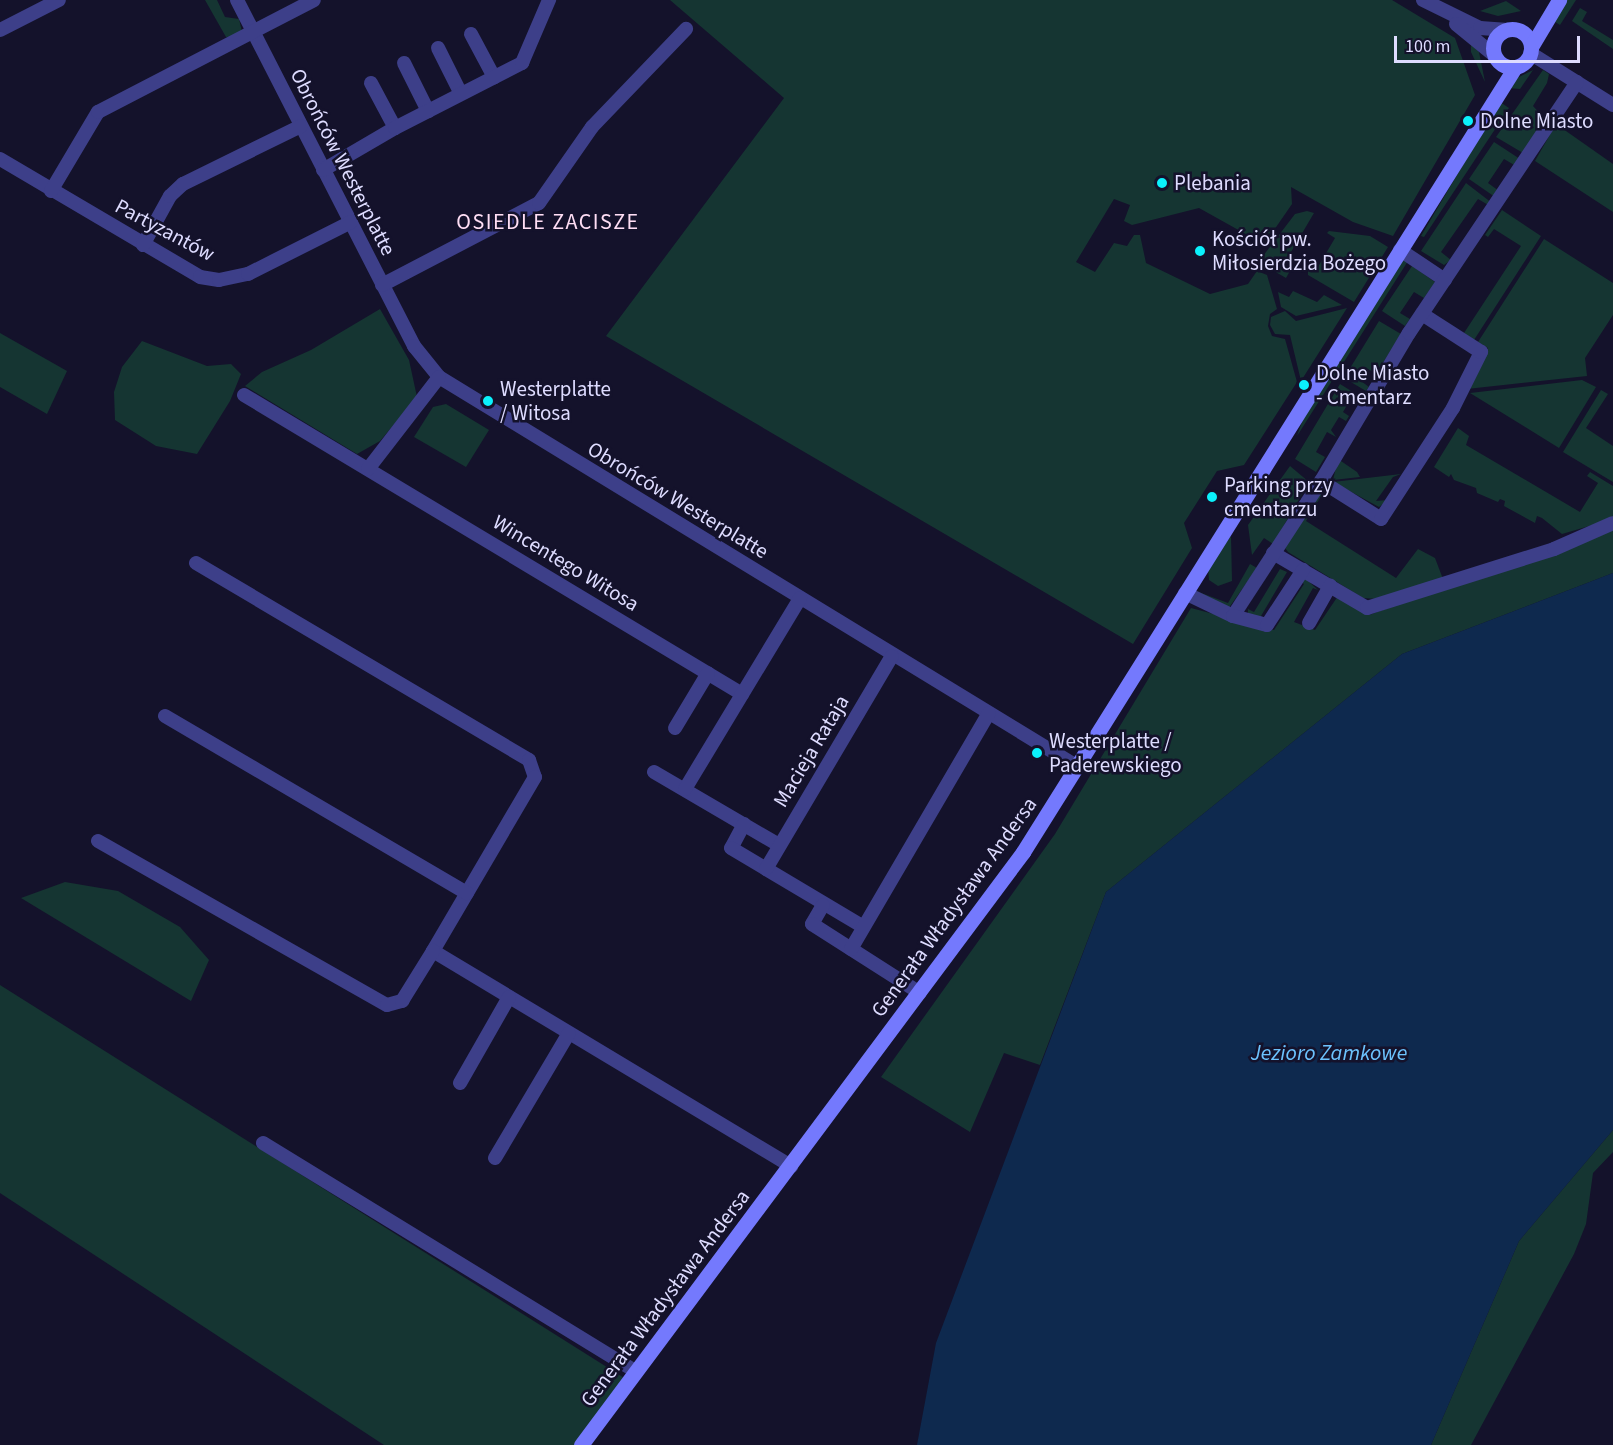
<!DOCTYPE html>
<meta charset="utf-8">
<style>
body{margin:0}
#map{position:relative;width:1613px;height:1445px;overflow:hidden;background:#14122b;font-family:"Source Sans 3",sans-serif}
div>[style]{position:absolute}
.green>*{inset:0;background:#153532}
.water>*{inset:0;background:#0e294e}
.minor>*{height:14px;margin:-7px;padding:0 7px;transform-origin:7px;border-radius:7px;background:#3d3f89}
.secondary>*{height:15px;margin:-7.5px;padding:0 7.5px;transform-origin:7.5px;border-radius:7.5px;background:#7479fd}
.secondary>.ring{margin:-7.5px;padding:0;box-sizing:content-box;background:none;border:15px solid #7479fd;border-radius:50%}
.dots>*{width:16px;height:16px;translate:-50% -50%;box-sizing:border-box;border:3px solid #14122b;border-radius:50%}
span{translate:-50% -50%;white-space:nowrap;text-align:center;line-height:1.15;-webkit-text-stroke:5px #14122b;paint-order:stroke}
.poi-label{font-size:21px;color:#dedcff}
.left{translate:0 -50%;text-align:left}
.street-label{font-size:21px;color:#dedcff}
.neighbourhood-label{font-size:22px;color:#ffdef5;letter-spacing:1.5px}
.water-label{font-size:22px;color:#6cc2fd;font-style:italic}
.scale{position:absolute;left:1394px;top:36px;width:186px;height:27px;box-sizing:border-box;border:3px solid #dedcff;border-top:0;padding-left:8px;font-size:18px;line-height:21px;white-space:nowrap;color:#dedcff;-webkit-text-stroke:4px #14122b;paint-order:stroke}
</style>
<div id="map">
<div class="green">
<i style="clip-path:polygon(205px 0,217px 0,225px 17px,239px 19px,243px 36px,226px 37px)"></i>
<i style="clip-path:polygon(670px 0,1392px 0,1455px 38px,1475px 95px,1393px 236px,1353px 222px,1291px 187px,1292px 204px,1272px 233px,1251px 237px,1199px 208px,1132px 225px,1124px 221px,1130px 205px,1114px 199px,1076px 262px,1095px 272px,1114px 243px,1127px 246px,1134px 235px,1140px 235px,1146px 263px,1210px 294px,1248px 284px,1257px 271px,1267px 275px,1277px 309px,1270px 314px,1268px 326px,1272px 336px,1285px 339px,1297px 382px,1244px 465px,1217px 471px,1184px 523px,1192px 548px,1133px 644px,606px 336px,784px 98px)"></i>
<i style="clip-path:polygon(1565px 0,1576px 0,1560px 25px,1552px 20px)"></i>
<i style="clip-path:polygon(1506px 1px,1521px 11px,1498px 16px,1480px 11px)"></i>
<i style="clip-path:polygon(1580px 8px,1587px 12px,1582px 21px,1613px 40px,1613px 49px,1572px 21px)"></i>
<i style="clip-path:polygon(1471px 43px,1479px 52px,1485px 82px,1471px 52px)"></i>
<i style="clip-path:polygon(1533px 70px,1520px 89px,1508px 88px,1515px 79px)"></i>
<i style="clip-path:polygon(1543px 70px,1549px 74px,1547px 83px,1533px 106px,1545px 119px,1523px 153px,1496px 137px)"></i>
<i style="clip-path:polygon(1500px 102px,1509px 108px,1424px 237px,1421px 236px)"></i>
<i style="clip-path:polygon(1556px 124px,1613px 164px,1613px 212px,1535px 161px)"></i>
<i style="clip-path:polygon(1494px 142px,1520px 159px,1516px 166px,1504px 159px,1488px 183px,1499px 191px,1495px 197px,1469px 179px)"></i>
<i style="clip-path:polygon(1466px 183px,1492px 203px,1490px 206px,1478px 199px,1441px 252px,1451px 260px,1444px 265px,1421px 251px)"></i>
<i style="clip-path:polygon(1502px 210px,1541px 236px,1474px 340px,1464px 333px,1521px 246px,1494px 229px,1488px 237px,1485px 235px)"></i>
<i style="clip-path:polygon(1307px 211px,1314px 213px,1284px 264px,1291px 269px,1286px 278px,1265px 266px,1263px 256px,1295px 214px)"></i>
<i style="clip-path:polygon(1329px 231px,1370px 236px,1388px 247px,1354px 302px,1308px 275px,1308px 269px,1315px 272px,1335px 238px,1327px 233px)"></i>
<i style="clip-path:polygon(1544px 239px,1613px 283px,1613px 315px,1585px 358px,1587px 376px,1467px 389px,1488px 348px,1478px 342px)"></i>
<i style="clip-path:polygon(1400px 260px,1408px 261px,1297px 436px,1303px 419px)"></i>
<i style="clip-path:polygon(1412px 266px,1435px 282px,1424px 298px,1414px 292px,1400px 313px,1410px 319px,1405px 326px,1382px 311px)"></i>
<i style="clip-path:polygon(1293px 291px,1317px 302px,1324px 295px,1342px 305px,1296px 316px,1281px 307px,1278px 292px,1289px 297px)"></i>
<i style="clip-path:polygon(1347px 308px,1301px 381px,1290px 335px,1275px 334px,1270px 325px,1271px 317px,1285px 311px,1296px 321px)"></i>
<i style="clip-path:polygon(380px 309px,409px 360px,417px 397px,380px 441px,357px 454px,245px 386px,262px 372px,311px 350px)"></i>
<i style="clip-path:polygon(1379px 321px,1401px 334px,1376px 374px,1368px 369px,1361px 381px,1369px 387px,1366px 391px,1344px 378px)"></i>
<i style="clip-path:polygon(0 333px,67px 371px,47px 414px,0 387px)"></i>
<i style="clip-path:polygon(142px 341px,207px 366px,231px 364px,241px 374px,230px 401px,197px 454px,156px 446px,115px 420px,114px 392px,122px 367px)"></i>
<i style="clip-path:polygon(1582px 380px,1596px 387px,1559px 448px,1470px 393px)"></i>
<i style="clip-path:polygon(1340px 384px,1361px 397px,1358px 400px,1352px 397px,1343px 412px,1349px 416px,1346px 421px,1339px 417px,1331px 430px,1336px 437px,1327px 432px,1316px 452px,1325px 457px,1316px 472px,1295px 459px)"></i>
<i style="clip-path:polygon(1601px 390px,1608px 394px,1586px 428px,1613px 446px,1613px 482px,1563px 452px)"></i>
<i style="clip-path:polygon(446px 404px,489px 430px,466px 467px,414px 437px,433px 407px)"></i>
<i style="clip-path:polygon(1458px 428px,1469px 436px,1466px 445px,1580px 512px,1598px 483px,1587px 476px,1590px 472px,1613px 486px,1613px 519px,1562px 534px,1542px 518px,1537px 516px,1535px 523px,1504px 506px,1505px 501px,1500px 499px,1498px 502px,1477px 493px,1476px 488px,1454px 480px,1451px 474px,1449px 477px,1434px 467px)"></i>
<i style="clip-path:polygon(1338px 459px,1357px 472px,1360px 477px,1333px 480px)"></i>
<i style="clip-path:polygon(1290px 466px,1309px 482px,1273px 544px,1264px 538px,1252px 555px,1248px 525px)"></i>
<i style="clip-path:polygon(1401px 474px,1393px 477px,1376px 501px,1388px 500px,1379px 507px,1333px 482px)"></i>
<i style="clip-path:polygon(1318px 491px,1323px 493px,1306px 521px,1396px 578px,1418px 549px,1435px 558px,1443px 579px,1378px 599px,1363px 598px,1288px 552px,1283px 545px)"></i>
<i style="clip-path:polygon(1613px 527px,1613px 573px,1402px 654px,1106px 892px,1040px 1065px,1004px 1053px,970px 1132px,881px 1077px,1055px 834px,1191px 608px,1274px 630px,1304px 584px,1300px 581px,1306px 579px,1318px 590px,1313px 588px,1294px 622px,1315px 630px,1338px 596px,1369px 615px)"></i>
<i style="clip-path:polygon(1231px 536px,1232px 581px,1218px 586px,1209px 580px,1208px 568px)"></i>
<i style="clip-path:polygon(1250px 564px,1257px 568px,1228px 609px,1196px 591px,1228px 603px)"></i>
<i style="clip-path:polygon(1280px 569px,1287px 572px,1261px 616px,1266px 620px,1248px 614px,1248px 609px,1254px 612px)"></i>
<i style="clip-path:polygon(65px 882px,118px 891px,180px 927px,209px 960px,191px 1001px,21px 898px)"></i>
<i style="clip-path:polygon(0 985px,629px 1381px,581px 1445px,384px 1445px,0 1193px)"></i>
<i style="clip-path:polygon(1613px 1130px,1613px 1152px,1593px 1173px,1586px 1224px,1574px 1254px,1471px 1445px,1431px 1445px,1519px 1241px)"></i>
</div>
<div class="water">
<i style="clip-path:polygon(1613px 573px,1613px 1130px,1519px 1241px,1431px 1445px,917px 1445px,936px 1343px,1106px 892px,1402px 654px)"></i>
</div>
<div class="minor">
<i style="left:237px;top:0;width:389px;rotate:62.9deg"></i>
<i style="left:414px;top:346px;width:40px;rotate:51deg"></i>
<i style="left:439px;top:377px;width:749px;rotate:31.4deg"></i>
<i style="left:1423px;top:0;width:64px;rotate:26.2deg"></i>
<i style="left:1480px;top:28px;width:28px;rotate:4deg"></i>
<i style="left:1456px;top:24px;width:49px;rotate:39.2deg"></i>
<i style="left:0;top:30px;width:66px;rotate:-27deg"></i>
<i style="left:471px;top:34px;width:49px;rotate:61.9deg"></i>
<i style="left:438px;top:48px;width:51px;rotate:63.4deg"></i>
<i style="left:1530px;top:53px;width:98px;rotate:32.1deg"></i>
<i style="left:404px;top:63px;width:54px;rotate:63.4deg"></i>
<i style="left:371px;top:83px;width:51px;rotate:61.9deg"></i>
<i style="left:0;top:159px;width:232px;rotate:30.5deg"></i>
<i style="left:200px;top:277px;width:19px;rotate:9deg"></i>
<i style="left:219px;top:280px;width:30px;rotate:-12deg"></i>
<i style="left:248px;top:274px;width:115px;rotate:-26.8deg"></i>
<i style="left:323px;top:170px;width:83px;rotate:-30.3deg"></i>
<i style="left:395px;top:128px;width:143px;rotate:-27.1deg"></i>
<i style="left:522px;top:63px;width:69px;rotate:-66.8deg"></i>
<i style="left:51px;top:191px;width:92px;rotate:-59.3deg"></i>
<i style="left:98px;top:112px;width:243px;rotate:-27.4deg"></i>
<i style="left:143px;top:245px;width:56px;rotate:-61.1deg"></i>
<i style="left:170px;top:196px;width:18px;rotate:-43deg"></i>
<i style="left:183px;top:184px;width:131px;rotate:-26.2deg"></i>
<i style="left:1400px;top:250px;width:54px;rotate:33.7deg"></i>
<i style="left:382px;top:285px;width:177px;rotate:-27.6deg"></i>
<i style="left:539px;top:203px;width:93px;rotate:-55.1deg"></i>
<i style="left:592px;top:127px;width:136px;rotate:-46.2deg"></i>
<i style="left:244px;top:395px;width:581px;rotate:30.98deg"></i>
<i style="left:368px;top:469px;width:116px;rotate:-52.3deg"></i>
<i style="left:1321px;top:481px;width:71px;rotate:32.3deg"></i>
<i style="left:1381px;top:519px;width:132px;rotate:-57deg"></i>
<i style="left:1453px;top:408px;width:63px;rotate:-63.4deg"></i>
<i style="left:1481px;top:352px;width:70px;rotate:-147.2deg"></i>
<i style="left:1273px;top:553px;width:109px;rotate:30.3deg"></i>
<i style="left:1367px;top:608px;width:196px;rotate:-17.5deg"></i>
<i style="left:1554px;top:549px;width:64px;rotate:-23.8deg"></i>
<i style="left:196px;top:563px;width:387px;rotate:30.6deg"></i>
<i style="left:529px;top:760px;width:18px;rotate:71deg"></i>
<i style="left:535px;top:777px;width:202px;rotate:120.4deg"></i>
<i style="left:433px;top:951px;width:418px;rotate:31deg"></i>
<i style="left:1185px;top:593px;width:53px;rotate:25.6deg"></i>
<i style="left:1233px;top:616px;width:161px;rotate:-56.9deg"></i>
<i style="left:1321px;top:481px;width:172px;rotate:-59.3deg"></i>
<i style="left:1409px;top:333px;width:302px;rotate:-56.2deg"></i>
<i style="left:1233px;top:616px;width:35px;rotate:15deg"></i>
<i style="left:1267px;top:625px;width:66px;rotate:-56.8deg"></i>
<i style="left:1309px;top:623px;width:43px;rotate:-60.4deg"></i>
<i style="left:165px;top:716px;width:350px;rotate:30.4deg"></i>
<i style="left:675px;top:728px;width:64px;rotate:-59deg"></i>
<i style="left:654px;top:772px;width:145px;rotate:30.3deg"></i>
<i style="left:685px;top:789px;width:223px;rotate:-58.9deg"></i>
<i style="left:744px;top:824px;width:27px;rotate:118deg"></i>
<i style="left:731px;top:848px;width:152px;rotate:30.8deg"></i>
<i style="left:98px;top:841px;width:332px;rotate:29.6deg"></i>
<i style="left:387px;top:1005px;width:16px;rotate:-15deg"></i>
<i style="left:402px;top:1001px;width:59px;rotate:-58.2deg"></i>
<i style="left:766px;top:869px;width:247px;rotate:-59.4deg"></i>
<i style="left:823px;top:905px;width:22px;rotate:120deg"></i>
<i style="left:812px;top:924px;width:128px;rotate:32.6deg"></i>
<i style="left:851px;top:949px;width:273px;rotate:-59.7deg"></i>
<i style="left:460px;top:1083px;width:99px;rotate:-60.3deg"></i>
<i style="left:263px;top:1143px;width:438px;rotate:31.5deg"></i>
<i style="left:495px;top:1158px;width:145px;rotate:-59.4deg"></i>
</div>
<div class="secondary">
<i class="ring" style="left:1493px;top:29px;width:23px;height:23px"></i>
<i style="left:1531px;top:47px;width:55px;rotate:-59.2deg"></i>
<i style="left:581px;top:1445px;width:740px;rotate:-53.3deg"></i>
<i style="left:1023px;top:852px;width:926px;rotate:-57.92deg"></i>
</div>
<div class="dots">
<i style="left:1468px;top:121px;background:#0bf1fc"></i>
<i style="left:1162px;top:183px;background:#0bf1fc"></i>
<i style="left:1200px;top:251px;background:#0bf1fc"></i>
<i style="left:1304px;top:385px;background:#0bf1fc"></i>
<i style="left:488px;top:401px;background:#0bf1fc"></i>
<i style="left:1212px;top:497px;background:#0bf1fc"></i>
<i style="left:1037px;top:753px;background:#0bf1fc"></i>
</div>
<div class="poi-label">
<span class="left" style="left:1480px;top:121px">Dolne Miasto</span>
<span class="left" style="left:1174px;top:183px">Plebania</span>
<span class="left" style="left:1212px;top:251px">Kościół pw.<br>Miłosierdzia Bożego</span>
<span class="left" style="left:1316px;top:385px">Dolne Miasto<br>- Cmentarz</span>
<span class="left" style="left:500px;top:401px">Westerplatte<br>/ Witosa</span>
<span class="left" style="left:1224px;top:497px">Parking przy<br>cmentarzu</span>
<span class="left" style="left:1049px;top:753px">Westerplatte /<br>Paderewskiego</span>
</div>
<div class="street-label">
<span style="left:343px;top:162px;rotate:63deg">Obrońców Westerplatte</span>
<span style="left:165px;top:230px;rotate:28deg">Partyzantów</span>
<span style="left:678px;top:500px;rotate:31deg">Obrońców Westerplatte</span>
<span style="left:566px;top:563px;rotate:31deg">Wincentego Witosa</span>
<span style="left:811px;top:751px;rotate:-59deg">Macieja Rataja</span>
<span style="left:954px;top:907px;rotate:-54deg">Generała Władysława Andersa</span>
<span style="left:665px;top:1298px;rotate:-53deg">Generała Władysława Andersa</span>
</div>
<div class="neighbourhood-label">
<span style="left:548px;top:223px">OSIEDLE ZACISZE</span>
</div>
<div class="water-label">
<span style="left:1329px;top:1054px">Jezioro Zamkowe</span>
</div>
<div class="scale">100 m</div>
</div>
